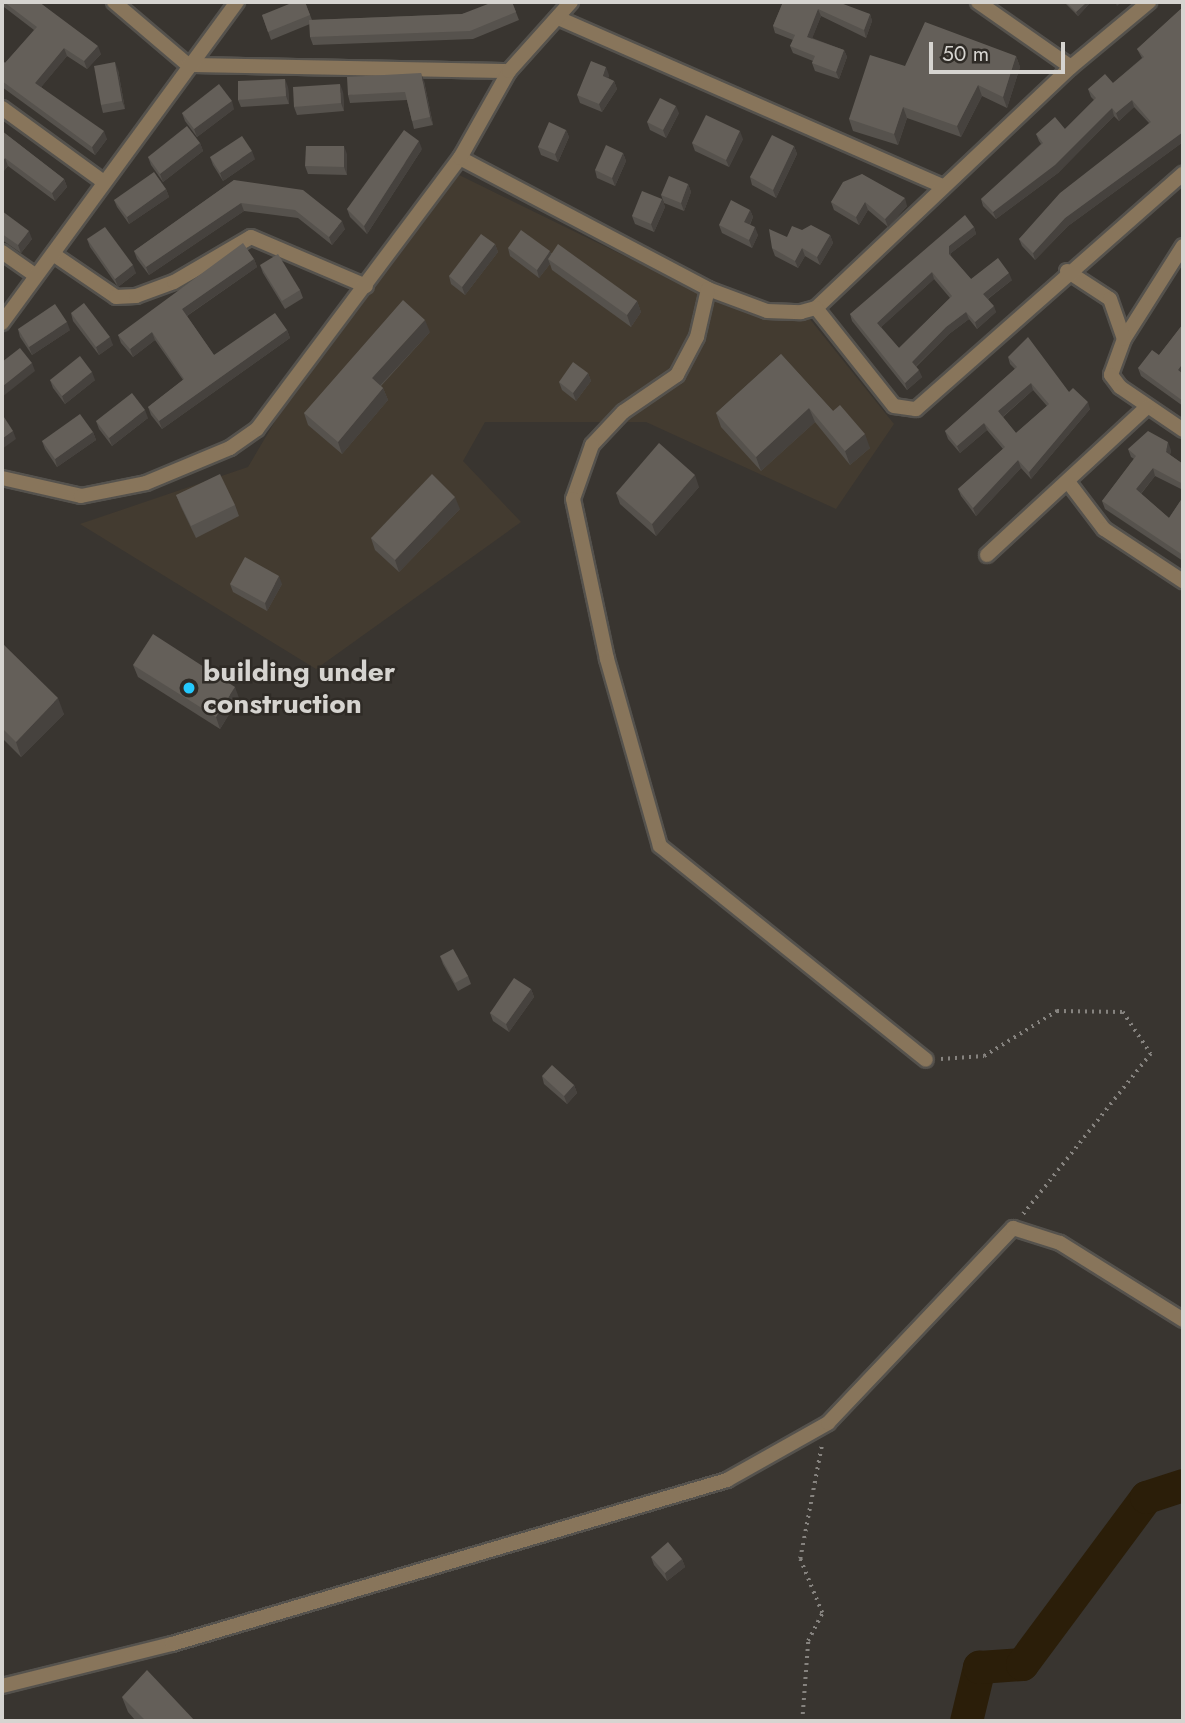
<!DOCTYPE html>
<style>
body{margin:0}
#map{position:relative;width:1185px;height:1723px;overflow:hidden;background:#393530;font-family:Jost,sans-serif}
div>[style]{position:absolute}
.built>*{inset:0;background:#433b30}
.river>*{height:33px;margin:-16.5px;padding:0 16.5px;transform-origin:16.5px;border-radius:16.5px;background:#2b1e09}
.path>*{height:3.5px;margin-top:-1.75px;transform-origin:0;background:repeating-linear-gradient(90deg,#86837f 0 2px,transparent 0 7px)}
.roads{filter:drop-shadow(2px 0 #55524d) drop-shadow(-2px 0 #55524d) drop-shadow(0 2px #55524d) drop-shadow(0 -2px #55524d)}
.minor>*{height:14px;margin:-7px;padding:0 7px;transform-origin:7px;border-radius:7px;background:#88755b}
.tertiary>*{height:14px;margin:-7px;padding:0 7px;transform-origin:7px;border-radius:7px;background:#88755b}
.wall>*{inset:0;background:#56524d}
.shaded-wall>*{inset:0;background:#46423e}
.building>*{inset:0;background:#645f59}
.dots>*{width:19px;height:19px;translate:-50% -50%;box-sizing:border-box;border:4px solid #2f2b26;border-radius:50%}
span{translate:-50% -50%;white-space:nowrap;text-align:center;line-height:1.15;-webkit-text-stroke:5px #2f2b26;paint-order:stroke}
.poi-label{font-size:28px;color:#d6d4d0;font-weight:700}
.left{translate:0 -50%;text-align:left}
.frame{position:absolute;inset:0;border:4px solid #d6d4d0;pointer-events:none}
.scale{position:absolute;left:929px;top:42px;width:136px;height:32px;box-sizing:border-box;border:4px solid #d6d4d0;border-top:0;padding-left:9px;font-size:21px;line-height:24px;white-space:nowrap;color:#d6d4d0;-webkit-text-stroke:5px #2f2b26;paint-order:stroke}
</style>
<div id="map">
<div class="built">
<i style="clip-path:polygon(449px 170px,694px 290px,809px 318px,894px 424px,836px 509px,646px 422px,485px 422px,463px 461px,521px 522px,316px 669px,80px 524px,248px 467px,303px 374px)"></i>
</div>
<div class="river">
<i style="left:966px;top:1721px;width:56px;rotate:-76.5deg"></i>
<i style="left:979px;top:1667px;width:43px;rotate:-4deg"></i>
<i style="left:1022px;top:1664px;width:208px;rotate:-53.4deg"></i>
<i style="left:1146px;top:1497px;width:39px;rotate:-18deg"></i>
</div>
<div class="path">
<i style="left:941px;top:1059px;width:43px;rotate:-4deg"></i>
<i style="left:984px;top:1056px;width:86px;rotate:-31.7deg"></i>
<i style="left:1057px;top:1011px;width:66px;rotate:0.9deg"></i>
<i style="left:1123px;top:1012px;width:50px;rotate:56.3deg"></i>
<i style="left:1151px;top:1054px;width:206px;rotate:128.5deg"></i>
<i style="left:802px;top:1721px;width:80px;rotate:-85.7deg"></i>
<i style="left:808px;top:1641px;width:31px;rotate:-63deg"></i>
<i style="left:822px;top:1613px;width:58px;rotate:-112.2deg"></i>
<i style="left:800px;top:1559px;width:117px;rotate:-79.2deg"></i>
</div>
<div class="roads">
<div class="minor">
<i style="left:114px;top:2px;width:97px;rotate:40.4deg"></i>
<i style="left:188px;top:65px;width:321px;rotate:1.1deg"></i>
<i style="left:978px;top:2px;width:113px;rotate:35deg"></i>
<i style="left:558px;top:18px;width:419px;rotate:23.6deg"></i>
<i style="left:2px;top:108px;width:126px;rotate:36deg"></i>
<i style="left:460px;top:158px;width:280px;rotate:27.8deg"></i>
<i style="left:708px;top:289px;width:63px;rotate:20.4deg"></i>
<i style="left:767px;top:311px;width:34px;rotate:2deg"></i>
<i style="left:801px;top:312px;width:16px;rotate:-15deg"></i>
<i style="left:816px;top:308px;width:351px;rotate:-43.4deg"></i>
<i style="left:1071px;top:67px;width:102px;rotate:-39.8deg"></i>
<i style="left:1183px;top:246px;width:110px;rotate:122.4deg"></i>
<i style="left:1124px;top:339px;width:38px;rotate:110deg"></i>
<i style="left:1111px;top:375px;width:15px;rotate:53deg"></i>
<i style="left:1120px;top:387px;width:76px;rotate:34.3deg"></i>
<i style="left:2px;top:252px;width:40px;rotate:34.9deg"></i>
<i style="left:53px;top:254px;width:76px;rotate:34.3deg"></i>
<i style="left:116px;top:297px;width:20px;rotate:-3deg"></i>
<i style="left:136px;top:296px;width:40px;rotate:-20.2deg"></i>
<i style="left:174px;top:282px;width:89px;rotate:-30.3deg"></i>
<i style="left:251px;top:237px;width:125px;rotate:23.1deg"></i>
<i style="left:1067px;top:271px;width:51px;rotate:33.1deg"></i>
<i style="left:1110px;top:299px;width:42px;rotate:70.7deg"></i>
<i style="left:708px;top:289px;width:49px;rotate:102.9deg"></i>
<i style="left:697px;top:337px;width:43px;rotate:117.8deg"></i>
<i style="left:677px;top:375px;width:65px;rotate:145.6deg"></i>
<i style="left:623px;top:412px;width:45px;rotate:133.2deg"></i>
<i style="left:592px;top:445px;width:57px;rotate:109.4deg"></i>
<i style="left:573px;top:499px;width:164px;rotate:78deg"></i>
<i style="left:607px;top:659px;width:194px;rotate:74.2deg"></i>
<i style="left:660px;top:846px;width:341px;rotate:38.8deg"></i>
<i style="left:816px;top:308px;width:125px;rotate:51.5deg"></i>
<i style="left:894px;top:406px;width:22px;rotate:8deg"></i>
<i style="left:916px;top:409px;width:356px;rotate:-41.4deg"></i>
<i style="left:2px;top:323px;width:398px;rotate:-53.8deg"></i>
<i style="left:1069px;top:483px;width:58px;rotate:52.7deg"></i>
<i style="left:1104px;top:529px;width:95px;rotate:33.4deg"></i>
<i style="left:987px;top:555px;width:217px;rotate:-42.8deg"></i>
<i style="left:2px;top:1686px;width:175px;rotate:-13.9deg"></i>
<i style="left:172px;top:1644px;width:579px;rotate:-16.46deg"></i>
<i style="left:727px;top:1480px;width:116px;rotate:-29.4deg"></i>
<i style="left:828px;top:1423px;width:269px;rotate:-46.5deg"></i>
<i style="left:1013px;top:1228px;width:49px;rotate:17.7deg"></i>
<i style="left:1060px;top:1243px;width:145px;rotate:32deg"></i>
</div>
<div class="tertiary">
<i style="left:2px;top:478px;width:81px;rotate:12.8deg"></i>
<i style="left:81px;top:496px;width:66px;rotate:-11.3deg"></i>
<i style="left:146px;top:483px;width:91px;rotate:-22.6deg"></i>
<i style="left:230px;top:448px;width:33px;rotate:-35deg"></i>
<i style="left:257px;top:429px;width:339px;rotate:-53.2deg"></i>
<i style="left:460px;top:158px;width:100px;rotate:-60.6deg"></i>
<i style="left:509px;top:71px;width:93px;rotate:-48.1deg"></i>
</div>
</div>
<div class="wall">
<i style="clip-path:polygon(2px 2px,39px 2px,101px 54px,87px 69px,67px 56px,41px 87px,107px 139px,95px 155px,2px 87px,2px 60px,5px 63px,34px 30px,4px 7px)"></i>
<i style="clip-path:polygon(305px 2px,312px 20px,462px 14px,512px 2px,519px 20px,473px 39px,313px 45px,310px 37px,310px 24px,271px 40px,262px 15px)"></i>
<i style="clip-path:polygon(783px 2px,870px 14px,872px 21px,866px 38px,821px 16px,812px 38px,844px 50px,847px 57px,839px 79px,815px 71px,812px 63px,813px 61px,793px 53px,790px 46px,793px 40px,775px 33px,773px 26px)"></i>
<i style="clip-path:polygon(1065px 2px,1090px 2px,1090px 3px,1078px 16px,1066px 4px)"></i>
<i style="clip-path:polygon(1183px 7px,1183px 142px,1068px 226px,1035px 260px,1022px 246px,1019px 239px,1149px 123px,1134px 107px,1119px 121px,1114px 116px,1058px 173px,996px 219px,983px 206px,981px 199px,1041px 144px,1039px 141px,1036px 134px,1065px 129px,1094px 100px,1091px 97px,1088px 89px,1113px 83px,1142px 58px,1137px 49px)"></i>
<i style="clip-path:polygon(1016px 56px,1020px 67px,1007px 108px,982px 96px,961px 137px,907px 118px,898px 145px,853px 131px,849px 119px,905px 66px)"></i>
<i style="clip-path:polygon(118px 70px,125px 109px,103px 113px,101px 105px)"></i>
<i style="clip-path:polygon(609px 75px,608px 78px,614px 81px,617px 89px,602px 112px,580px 103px,577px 95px)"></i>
<i style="clip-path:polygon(424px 81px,433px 125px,414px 129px,407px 100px,350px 103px,348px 95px)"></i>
<i style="clip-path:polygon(288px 87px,289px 104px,241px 107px,238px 100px)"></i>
<i style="clip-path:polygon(343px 92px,344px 111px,297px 115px,294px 107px)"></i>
<i style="clip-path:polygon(234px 109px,197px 137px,185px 121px,182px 113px)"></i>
<i style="clip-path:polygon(679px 113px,666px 138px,650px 130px,647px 122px)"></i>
<i style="clip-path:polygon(566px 130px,569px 137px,558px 162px,541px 155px,538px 147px)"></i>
<i style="clip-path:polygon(2px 131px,64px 179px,67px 187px,55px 201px,8px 166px,2px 173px)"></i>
<i style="clip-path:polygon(743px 139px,729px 167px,695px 151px,692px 143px)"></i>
<i style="clip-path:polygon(200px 143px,203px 151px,163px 182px,151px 165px,148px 157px)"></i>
<i style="clip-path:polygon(794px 146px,797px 154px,776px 198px,752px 185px,750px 177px)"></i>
<i style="clip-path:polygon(422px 149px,367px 234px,350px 217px,347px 209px)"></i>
<i style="clip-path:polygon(623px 153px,626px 161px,615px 186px,597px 178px,595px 170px)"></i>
<i style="clip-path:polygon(347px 154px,347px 175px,308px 174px,305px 166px)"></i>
<i style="clip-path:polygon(210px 157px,255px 159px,223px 181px,213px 165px)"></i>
<i style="clip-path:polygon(862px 174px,907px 206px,888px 227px,868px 210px,859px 225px,834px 210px,831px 202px)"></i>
<i style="clip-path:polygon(234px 180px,345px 229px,332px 245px,298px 218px,244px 211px,149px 275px,137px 259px,134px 251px)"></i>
<i style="clip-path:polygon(688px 184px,691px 192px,684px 211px,664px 203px,661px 195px)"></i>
<i style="clip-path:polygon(166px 189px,169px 197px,129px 224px,117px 207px,114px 200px)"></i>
<i style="clip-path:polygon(662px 199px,665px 207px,654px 232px,635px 224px,632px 216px)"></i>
<i style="clip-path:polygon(750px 210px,753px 217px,750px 225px,758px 235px,752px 248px,722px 233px,719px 225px)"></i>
<i style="clip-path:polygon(2px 211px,32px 239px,21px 253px,2px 240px)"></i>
<i style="clip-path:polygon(evenodd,974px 227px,976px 234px,951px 253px,951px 256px,971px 279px,1012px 280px,988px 299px,996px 312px,977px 329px,969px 319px,949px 334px,916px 367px,922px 377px,907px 390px,852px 321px,850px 314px,974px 227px,934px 279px,950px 298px,899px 348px,881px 327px,934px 279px)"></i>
<i style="clip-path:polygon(802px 230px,830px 235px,833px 243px,820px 265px,805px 256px,798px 268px,775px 256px,772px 248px,787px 237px)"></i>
<i style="clip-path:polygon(87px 239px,136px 273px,118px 287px,90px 247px)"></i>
<i style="clip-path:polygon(495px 244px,498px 252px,465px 295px,451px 284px,449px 276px)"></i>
<i style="clip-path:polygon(508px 248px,551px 253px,637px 301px,641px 312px,631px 327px,552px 270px,550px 264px,539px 278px,510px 256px)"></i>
<i style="clip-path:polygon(254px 259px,257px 267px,187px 316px,214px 355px,287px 330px,290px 338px,162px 429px,151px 415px,148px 407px,183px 380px,155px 340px,133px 357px,121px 343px,118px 335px)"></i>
<i style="clip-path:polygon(260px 265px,300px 290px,303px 298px,285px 309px,263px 273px)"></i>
<i style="clip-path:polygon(71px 313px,113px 345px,99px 355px,73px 321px)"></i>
<i style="clip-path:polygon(1183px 324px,1183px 406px,1141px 376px,1138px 368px,1159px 355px)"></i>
<i style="clip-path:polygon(18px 329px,70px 330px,32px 355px,20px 337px)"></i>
<i style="clip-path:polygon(430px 332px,381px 386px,383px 388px,388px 400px,342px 454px,308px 425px,304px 413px)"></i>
<i style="clip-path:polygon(781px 354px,833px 411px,870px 448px,850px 465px,815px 422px,761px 471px,721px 427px,716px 413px)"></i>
<i style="clip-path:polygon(evenodd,1008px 357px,1069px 392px,1090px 409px,1031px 479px,1021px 468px,976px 516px,961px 496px,958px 489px,1003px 449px,987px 430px,960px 453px,948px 439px,945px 431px,1015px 369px,1010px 364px,1008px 357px,1033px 390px,1047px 406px,1016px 433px,1003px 417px,1033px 390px)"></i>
<i style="clip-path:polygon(588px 373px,591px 381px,576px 401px,562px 390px,559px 382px)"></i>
<i style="clip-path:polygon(50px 380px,95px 380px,65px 404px,53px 388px)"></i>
<i style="clip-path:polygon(148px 418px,112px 446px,99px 429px,96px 421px)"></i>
<i style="clip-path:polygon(93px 432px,96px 440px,57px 467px,45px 449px,42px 441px)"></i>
<i style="clip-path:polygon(1128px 449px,1171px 450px,1170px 455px,1183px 464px,1183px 490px,1155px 476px,1141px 494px,1169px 518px,1183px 497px,1183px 561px,1105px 509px,1102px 501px,1134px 459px,1131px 457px)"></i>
<i style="clip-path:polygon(699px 487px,656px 536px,620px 504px,616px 493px)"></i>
<i style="clip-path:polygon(176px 495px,235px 505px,239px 516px,196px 538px,181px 507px)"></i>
<i style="clip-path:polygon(460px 509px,399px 572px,375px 550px,371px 538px)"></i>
<i style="clip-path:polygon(230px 584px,282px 584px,267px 611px,233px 592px)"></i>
<i style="clip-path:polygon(2px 643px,64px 714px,21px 757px,2px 738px)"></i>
<i style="clip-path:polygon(133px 665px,239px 698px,220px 729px,138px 677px)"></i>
<i style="clip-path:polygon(440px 956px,468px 976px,471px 984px,458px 991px,443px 964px)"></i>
<i style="clip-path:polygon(531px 989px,534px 997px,509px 1032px,493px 1021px,490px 1013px)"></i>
<i style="clip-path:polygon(542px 1076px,574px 1085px,577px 1093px,567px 1104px,544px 1084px)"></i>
<i style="clip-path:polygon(651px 1557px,682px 1559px,685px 1567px,667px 1581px,654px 1565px)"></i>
<i style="clip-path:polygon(122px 1697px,195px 1721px,136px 1721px,128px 1712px)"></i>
</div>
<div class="shaded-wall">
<i style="clip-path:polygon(1087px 2px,1090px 2px,1090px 3px,1078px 16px,1076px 12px)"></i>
<i style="clip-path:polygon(1115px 2px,1122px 2px,1117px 6px)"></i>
<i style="clip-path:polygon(818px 9px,821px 16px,810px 44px,807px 37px)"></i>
<i style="clip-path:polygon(870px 14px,872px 21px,866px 38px,864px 30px)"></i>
<i style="clip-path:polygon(98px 46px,101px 54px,87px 69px,84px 61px)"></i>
<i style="clip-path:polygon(64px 48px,67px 56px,38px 91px,35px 83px)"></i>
<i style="clip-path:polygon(844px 50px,847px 57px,839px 79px,836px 72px)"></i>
<i style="clip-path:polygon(1016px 56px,1020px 67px,1007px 108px,1003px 97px)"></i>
<i style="clip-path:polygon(115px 62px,118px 70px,125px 109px,122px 101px)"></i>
<i style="clip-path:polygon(606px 67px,609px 75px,606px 84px,603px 76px)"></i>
<i style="clip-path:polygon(421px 73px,424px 81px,433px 125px,430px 117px)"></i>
<i style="clip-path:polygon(285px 79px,288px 87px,289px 104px,286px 96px)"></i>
<i style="clip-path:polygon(614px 81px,617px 89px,602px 112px,599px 104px)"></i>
<i style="clip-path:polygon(340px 84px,343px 92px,344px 111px,341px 103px)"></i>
<i style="clip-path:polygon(978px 85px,982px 96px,961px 137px,957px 126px)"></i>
<i style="clip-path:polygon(1132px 100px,1134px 107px,1119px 121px,1116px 113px)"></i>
<i style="clip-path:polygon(232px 101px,234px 109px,197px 137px,194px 129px)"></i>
<i style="clip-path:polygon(676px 106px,679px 113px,666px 138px,663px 130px)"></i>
<i style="clip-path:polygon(903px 107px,907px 118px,898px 145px,894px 134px)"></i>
<i style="clip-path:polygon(1112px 108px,1114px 116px,1058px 173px,996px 219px,993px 212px)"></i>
<i style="clip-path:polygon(566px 130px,569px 137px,558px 162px,555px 154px)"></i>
<i style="clip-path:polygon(104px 131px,107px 139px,95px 155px,92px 147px)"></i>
<i style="clip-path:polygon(740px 131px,743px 139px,729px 167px,726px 160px)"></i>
<i style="clip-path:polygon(1183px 132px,1183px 142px,1068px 226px,1035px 260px,1033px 253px,1065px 218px)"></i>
<i style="clip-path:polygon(419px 141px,422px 149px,367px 234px,364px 226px)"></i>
<i style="clip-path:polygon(200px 143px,203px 151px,163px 182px,160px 174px)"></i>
<i style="clip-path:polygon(344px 146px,347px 154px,347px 175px,344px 167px)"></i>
<i style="clip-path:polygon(794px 146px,797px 154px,776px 198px,773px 190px)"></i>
<i style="clip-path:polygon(252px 151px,255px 159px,223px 181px,220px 173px)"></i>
<i style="clip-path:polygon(623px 153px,626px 161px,615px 186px,612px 178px)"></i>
<i style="clip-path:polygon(5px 158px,8px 166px,2px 173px,2px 162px)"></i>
<i style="clip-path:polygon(64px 179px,67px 187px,55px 201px,52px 193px)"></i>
<i style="clip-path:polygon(688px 184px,691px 192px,684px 211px,681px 203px)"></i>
<i style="clip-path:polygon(166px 189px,169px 197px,129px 224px,127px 217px)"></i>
<i style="clip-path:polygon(905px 198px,907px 206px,888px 227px,885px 219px)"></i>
<i style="clip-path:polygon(662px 199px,665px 207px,654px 232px,651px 224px)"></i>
<i style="clip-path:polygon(865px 202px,868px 210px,859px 225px,856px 217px)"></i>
<i style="clip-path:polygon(241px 203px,244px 211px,149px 275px,146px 267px)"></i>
<i style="clip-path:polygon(750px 210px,753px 217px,747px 230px,744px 222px)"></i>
<i style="clip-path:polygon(342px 221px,345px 229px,332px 245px,329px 237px)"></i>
<i style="clip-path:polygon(755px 227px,758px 235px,752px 248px,749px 240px)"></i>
<i style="clip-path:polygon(974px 227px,976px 234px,951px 253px,951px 260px,949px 254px,949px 246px)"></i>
<i style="clip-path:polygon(29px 231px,32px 239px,21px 253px,18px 245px)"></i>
<i style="clip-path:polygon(830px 235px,833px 243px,820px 265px,817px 257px)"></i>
<i style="clip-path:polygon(495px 244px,498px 252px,465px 295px,462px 287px)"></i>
<i style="clip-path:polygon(802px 248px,805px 256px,798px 268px,795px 261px)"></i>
<i style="clip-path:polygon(550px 251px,553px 259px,548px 259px,550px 264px,539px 278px,537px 270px)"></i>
<i style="clip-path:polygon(254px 259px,257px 267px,185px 317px,182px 309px)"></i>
<i style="clip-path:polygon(133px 265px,136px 273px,118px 287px,115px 279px)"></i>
<i style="clip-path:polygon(932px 272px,934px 279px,879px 329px,877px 323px)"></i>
<i style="clip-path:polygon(1009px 273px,1012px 280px,986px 300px,983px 294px)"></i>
<i style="clip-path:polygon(637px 301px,641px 312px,631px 327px,627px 315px)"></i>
<i style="clip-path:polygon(994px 306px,996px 312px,977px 329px,975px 322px)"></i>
<i style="clip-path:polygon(966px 312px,969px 319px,949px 334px,914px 368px,912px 362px,946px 327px)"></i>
<i style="clip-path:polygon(425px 320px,430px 332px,376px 390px,372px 378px)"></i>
<i style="clip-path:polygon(67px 322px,70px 330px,32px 355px,29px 347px)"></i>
<i style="clip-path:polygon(287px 330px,290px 338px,162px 429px,159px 421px)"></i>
<i style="clip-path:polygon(152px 332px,155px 340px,133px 357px,130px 349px)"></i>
<i style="clip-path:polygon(110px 337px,113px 345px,99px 355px,96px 347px)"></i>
<i style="clip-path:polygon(32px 363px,35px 371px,2px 397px,2px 387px)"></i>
<i style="clip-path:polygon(1183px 363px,1183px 374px,1178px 370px)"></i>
<i style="clip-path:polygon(919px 370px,922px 377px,907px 390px,905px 383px)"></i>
<i style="clip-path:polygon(92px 372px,95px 380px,65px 404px,62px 396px)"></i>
<i style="clip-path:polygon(588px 373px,591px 381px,576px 401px,573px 393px)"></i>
<i style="clip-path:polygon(1031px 383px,1033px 390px,1001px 418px,998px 411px)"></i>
<i style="clip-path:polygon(383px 388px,388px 400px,342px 454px,338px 442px)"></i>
<i style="clip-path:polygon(1088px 402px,1090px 409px,1031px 479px,1029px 472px)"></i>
<i style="clip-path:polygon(809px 408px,815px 422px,761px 471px,756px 457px)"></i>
<i style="clip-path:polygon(145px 410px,148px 418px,112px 446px,109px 438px)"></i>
<i style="clip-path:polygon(984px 423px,987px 430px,960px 453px,957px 446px)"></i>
<i style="clip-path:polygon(13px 431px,16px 439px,2px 449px,2px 439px)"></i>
<i style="clip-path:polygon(93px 432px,96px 440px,57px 467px,55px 459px)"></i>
<i style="clip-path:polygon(865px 434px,870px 448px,850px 465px,845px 451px)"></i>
<i style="clip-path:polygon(1168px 442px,1171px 450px,1169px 460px,1166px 452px)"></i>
<i style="clip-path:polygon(1018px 460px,1021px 468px,976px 516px,973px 508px)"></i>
<i style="clip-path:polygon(1153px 468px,1155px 476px,1138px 497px,1136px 489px)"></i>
<i style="clip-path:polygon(695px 475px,699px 487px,656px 536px,652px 524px)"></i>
<i style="clip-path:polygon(455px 497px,460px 509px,399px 572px,395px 560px)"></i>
<i style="clip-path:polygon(279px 576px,282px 584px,267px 611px,265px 603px)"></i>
<i style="clip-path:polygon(235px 687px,239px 698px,220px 729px,216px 717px)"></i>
<i style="clip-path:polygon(58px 698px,64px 714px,21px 757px,16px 742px)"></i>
<i style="clip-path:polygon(531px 989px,534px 997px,509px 1032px,506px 1024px)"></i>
<i style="clip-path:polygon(574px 1085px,577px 1093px,567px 1104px,564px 1096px)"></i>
<i style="clip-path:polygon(682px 1559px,685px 1567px,667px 1581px,665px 1573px)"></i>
</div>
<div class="building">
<i style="clip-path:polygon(4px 2px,39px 2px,98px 46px,84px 61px,64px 48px,35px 83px,104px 131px,92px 147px,2px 81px,2px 60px,5px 63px,37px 27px)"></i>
<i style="clip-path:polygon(294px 2px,305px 2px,310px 15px,268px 32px,262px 15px)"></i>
<i style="clip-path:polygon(493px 2px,512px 2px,516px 12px,470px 31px,310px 37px,309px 20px,462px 14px)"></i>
<i style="clip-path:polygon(783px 2px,838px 2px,870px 14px,864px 30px,818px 9px,807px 37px,844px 50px,836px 72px,812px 63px,815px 56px,790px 46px,795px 35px,773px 26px)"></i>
<i style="clip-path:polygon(1066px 2px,1087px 2px,1076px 12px)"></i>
<i style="clip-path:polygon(1183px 7px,1183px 132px,1065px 218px,1033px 253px,1019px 239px,1060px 193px,1151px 122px,1132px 100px,1116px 113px,1112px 108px,1055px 165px,993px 212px,981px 199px,1043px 143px,1036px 134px,1055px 117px,1065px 129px,1096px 98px,1088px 89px,1105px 74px,1113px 83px,1144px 57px,1137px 49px)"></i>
<i style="clip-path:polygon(925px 22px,1016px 56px,1003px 97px,978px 85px,957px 126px,903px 107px,894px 134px,849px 119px,870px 55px,905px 66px)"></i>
<i style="clip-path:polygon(591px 61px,606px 67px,603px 76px,614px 81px,599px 104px,577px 95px)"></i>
<i style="clip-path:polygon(115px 62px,122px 101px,101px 105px,94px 66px)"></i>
<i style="clip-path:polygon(421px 73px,430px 117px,412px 121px,405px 92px,348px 95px,347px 77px)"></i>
<i style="clip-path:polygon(285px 79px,286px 96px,238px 100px,238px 81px)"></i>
<i style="clip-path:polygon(219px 84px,232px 101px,194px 129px,182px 113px)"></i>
<i style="clip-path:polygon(340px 84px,341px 103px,294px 107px,293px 87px)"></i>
<i style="clip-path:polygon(660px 98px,676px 106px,663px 130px,647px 122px)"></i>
<i style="clip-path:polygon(706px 115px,740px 131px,726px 160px,692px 143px)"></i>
<i style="clip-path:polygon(549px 122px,566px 130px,555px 154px,538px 147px)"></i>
<i style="clip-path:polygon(187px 126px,200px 143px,160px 174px,148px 157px)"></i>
<i style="clip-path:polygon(404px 130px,419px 141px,364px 226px,347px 209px)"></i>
<i style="clip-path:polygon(2px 131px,64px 179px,52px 193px,5px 158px,2px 162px)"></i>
<i style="clip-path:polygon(772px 135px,794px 146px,773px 190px,750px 177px)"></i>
<i style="clip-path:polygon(242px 136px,252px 151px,220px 173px,210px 157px)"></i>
<i style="clip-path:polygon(606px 145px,623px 153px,612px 178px,595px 170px)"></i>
<i style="clip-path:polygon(306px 146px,344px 146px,344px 167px,305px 166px)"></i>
<i style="clip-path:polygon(154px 172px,166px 189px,127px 217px,114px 200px)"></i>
<i style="clip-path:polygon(862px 174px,905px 198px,885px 219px,865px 202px,856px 217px,831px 202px,843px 182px)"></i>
<i style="clip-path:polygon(669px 176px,688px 184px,681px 203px,661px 195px)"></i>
<i style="clip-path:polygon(234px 180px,303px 190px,342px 221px,329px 237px,295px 210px,241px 203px,146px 267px,134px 251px)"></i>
<i style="clip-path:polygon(642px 191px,662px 199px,651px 224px,632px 216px)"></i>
<i style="clip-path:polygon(731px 200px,750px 210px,744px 222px,755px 227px,749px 240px,719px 225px)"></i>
<i style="clip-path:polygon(2px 211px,29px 231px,18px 245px,2px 234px)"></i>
<i style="clip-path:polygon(evenodd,965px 215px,974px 227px,949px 246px,949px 254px,971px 279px,998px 258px,1009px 273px,983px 294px,994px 306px,975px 322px,966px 312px,946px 327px,912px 362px,919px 370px,905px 383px,850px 314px,965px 215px,932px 272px,952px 296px,899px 348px,877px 323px,932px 272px)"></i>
<i style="clip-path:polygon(811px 225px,830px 235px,817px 257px,802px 248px,795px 261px,772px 248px,769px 229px,787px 237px,792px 226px,802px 230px)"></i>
<i style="clip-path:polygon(105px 227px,133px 265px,115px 279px,87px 239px)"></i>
<i style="clip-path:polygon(521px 230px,550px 251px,537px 270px,508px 248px)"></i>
<i style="clip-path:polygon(481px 234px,495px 244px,462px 287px,449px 276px)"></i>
<i style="clip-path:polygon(243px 243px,254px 259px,182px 309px,214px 355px,275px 313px,287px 330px,159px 421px,148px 407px,184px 379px,152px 332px,130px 349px,118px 335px)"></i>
<i style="clip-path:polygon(558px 244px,637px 301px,627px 315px,548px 259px)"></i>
<i style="clip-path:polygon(278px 254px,300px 290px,282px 301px,260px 265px)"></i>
<i style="clip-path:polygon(403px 300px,425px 320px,372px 378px,383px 388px,338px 442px,304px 413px)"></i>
<i style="clip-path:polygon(84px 303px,110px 337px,96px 347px,71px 313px)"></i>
<i style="clip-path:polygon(55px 304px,67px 322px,29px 347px,18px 329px)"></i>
<i style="clip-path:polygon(1183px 324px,1183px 363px,1178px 370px,1183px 374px,1183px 401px,1138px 368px,1152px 350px,1159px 355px)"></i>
<i style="clip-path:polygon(evenodd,1028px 337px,1069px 392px,1073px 388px,1088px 402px,1029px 472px,1018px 460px,973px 508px,958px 489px,1005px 447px,984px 423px,957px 446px,945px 431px,1017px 367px,1008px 357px,1028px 337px,1031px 383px,1049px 404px,1016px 433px,998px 411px,1031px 383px)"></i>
<i style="clip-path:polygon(20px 348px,32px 363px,2px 387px,2px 362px)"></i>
<i style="clip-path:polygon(781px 354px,833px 411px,840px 405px,865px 434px,845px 451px,809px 408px,756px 457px,716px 413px)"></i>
<i style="clip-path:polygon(80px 356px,92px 372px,62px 396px,50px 380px)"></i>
<i style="clip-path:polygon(573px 362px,588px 373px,573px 393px,559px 382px)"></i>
<i style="clip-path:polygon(132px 393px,145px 410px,109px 438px,96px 421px)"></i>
<i style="clip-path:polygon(2px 414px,13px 431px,2px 439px)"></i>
<i style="clip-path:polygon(80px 414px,93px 432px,55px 459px,42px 441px)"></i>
<i style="clip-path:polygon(1148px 431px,1168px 442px,1166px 452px,1183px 464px,1183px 484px,1153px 468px,1136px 489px,1169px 518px,1183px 497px,1183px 555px,1102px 501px,1136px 456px,1128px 449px)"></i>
<i style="clip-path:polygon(659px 443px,695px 475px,652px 524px,616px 493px)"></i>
<i style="clip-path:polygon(220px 474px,235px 505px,191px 526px,176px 495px)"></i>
<i style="clip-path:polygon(432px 474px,455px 497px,395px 560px,371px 538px)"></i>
<i style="clip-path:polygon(245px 557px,279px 576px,265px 603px,230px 584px)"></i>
<i style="clip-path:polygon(153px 634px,235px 687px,216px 717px,133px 665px)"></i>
<i style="clip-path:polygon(2px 643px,58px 698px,16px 742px,2px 728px)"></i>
<i style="clip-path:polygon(453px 949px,468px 976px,455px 983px,440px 956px)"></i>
<i style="clip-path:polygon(514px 978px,531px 989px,506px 1024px,490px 1013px)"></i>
<i style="clip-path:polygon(552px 1065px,574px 1085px,564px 1096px,542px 1076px)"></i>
<i style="clip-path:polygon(668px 1542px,682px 1559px,665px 1573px,651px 1557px)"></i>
<i style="clip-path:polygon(147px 1670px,195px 1721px,146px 1721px,122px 1697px)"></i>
</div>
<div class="dots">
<i style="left:189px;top:688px;background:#24c9fe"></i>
</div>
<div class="poi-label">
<span class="left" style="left:203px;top:688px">building under<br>construction</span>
</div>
<div class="frame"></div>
<div class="scale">50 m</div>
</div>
